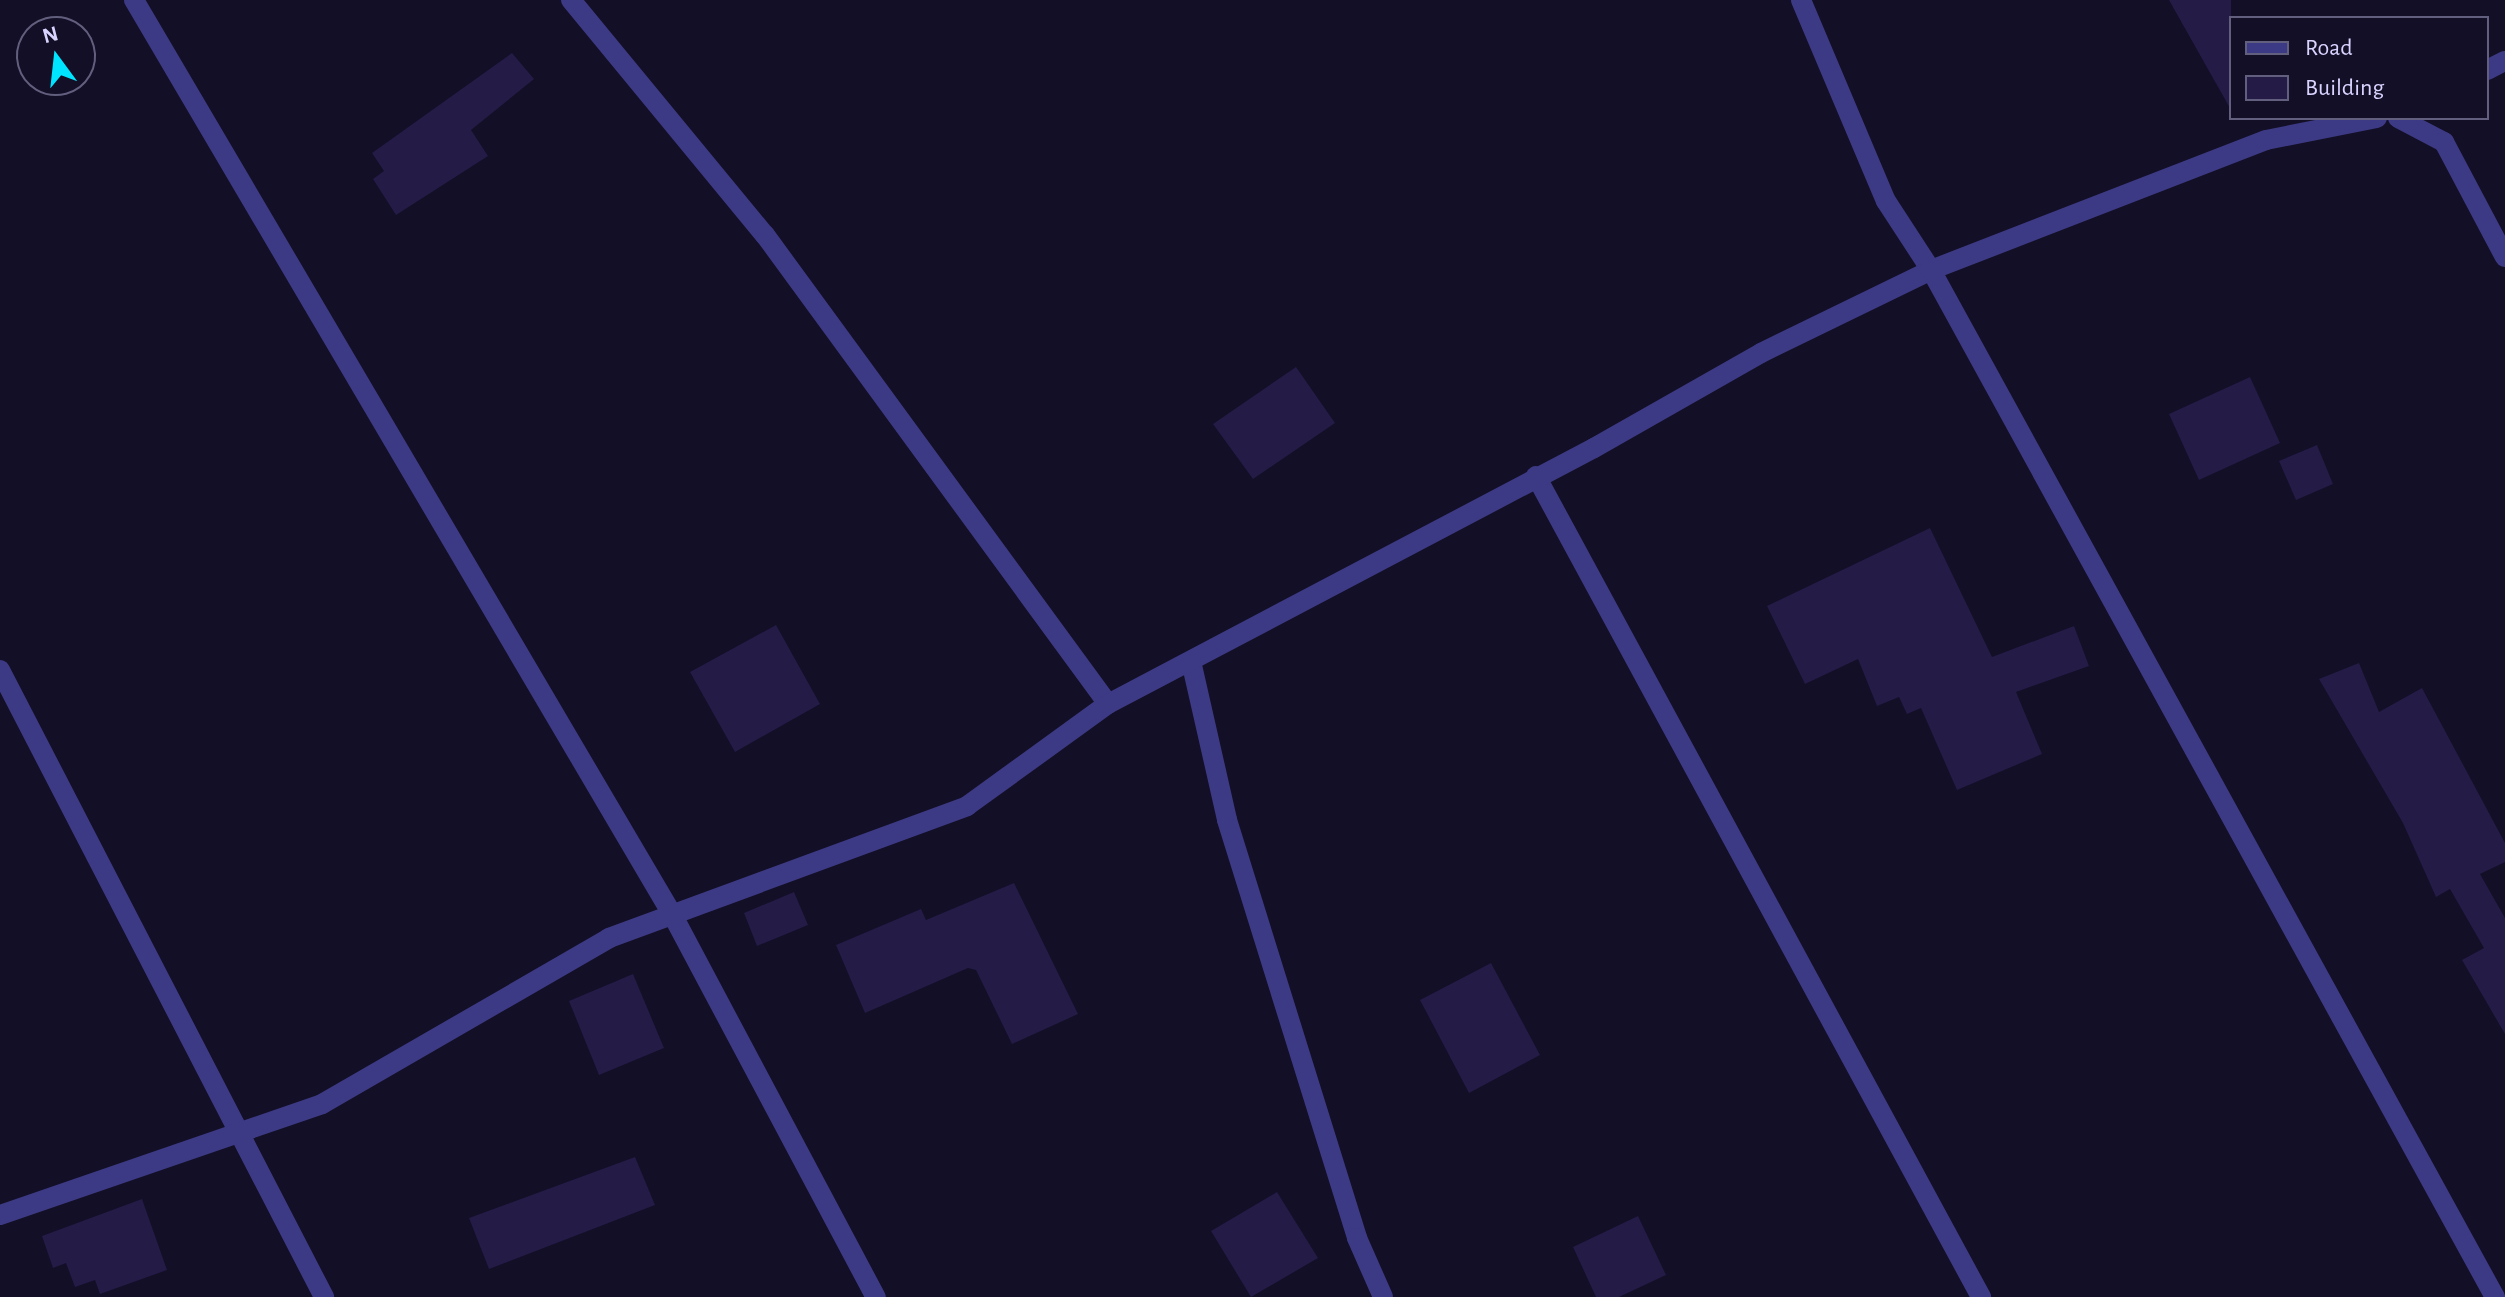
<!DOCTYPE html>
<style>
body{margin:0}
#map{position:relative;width:2505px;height:1297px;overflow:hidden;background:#130f26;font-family:"Alegreya Sans",sans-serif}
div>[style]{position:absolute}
.building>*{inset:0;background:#241b47}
.pedestrian>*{height:20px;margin:-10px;padding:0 10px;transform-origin:10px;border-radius:10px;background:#3d3a85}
.minor>*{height:20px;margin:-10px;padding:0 10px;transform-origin:10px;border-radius:10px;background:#3d3a85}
span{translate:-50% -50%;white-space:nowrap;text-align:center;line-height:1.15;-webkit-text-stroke:6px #130f26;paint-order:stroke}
.legend{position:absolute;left:2229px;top:16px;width:260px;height:104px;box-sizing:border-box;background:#130f26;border:2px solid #625e7d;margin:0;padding:10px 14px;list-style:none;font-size:24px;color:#d9d4ff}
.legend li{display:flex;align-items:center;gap:16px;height:40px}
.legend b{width:40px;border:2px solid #625e7d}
.north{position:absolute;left:16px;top:16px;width:80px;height:80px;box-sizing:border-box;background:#130f26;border:2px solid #625e7d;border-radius:50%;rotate:345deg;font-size:22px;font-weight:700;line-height:32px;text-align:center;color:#d9d4ff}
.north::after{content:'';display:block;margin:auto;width:28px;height:36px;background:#00e5ff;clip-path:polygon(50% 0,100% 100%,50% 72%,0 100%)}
</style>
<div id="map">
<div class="building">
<i style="clip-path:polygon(2169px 0,2231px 0,2231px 110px)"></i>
<i style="clip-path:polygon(512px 53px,534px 79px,471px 130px,488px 156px,396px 215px,373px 179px,384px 171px,372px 153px)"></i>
<i style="clip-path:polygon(1296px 367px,1335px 423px,1253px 479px,1213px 424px)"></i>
<i style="clip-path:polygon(2250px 377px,2280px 443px,2199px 480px,2169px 414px)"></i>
<i style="clip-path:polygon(2317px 445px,2333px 484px,2296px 500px,2279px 461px)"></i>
<i style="clip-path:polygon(1930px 528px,1992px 657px,2074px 626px,2089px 666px,2016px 692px,2042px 754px,1957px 790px,1921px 708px,1907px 714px,1899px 697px,1877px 706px,1858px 659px,1805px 684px,1767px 606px)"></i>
<i style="clip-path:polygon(776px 625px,820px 704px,735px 752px,690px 672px)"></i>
<i style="clip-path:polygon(2359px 663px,2379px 712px,2422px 688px,2505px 843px,2505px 862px,2480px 874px,2505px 918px,2505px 1034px,2462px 960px,2484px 948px,2450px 889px,2436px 897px,2403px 823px,2319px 679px)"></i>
<i style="clip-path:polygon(1014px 883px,1078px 1014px,1012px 1044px,976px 970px,968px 968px,865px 1013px,836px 945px,921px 909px,926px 920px)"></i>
<i style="clip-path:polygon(794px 892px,808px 925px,757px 946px,744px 913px)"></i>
<i style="clip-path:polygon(1491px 963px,1540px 1055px,1469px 1093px,1420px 1000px)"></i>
<i style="clip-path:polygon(633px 974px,664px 1048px,599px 1075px,569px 1001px)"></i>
<i style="clip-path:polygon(635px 1157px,655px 1205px,489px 1269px,469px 1218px)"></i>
<i style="clip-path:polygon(1277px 1192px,1318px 1258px,1251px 1297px,1211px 1231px)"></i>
<i style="clip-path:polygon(142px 1199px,167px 1270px,100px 1294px,95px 1280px,75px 1287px,66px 1263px,53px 1268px,42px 1236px)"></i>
<i style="clip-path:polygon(1638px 1216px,1666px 1275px,1619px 1297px,1596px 1297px,1573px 1247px)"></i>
</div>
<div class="pedestrian">
<i style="left:2487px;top:70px;width:20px;rotate:-27deg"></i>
</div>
<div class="minor">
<i style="left:134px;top:0;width:1061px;rotate:59.52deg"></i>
<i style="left:672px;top:914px;width:434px;rotate:62deg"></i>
<i style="left:571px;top:0;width:305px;rotate:50.5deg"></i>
<i style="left:765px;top:235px;width:581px;rotate:53.82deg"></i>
<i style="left:1801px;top:0;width:218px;rotate:67.1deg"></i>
<i style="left:1886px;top:201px;width:82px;rotate:56.9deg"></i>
<i style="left:1931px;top:270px;width:1172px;rotate:61.23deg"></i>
<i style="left:2398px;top:118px;width:52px;rotate:27.6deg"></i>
<i style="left:2444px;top:142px;width:130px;rotate:62.1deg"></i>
<i style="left:1536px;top:476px;width:934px;rotate:61.54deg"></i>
<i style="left:1191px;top:661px;width:163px;rotate:77.2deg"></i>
<i style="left:1227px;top:820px;width:438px;rotate:72.7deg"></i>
<i style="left:1357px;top:1238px;width:64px;rotate:66.2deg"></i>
<i style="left:0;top:670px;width:706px;rotate:62.67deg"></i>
<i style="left:0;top:1215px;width:341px;rotate:-19deg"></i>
<i style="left:322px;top:1104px;width:332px;rotate:-30deg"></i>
<i style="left:609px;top:938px;width:382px;rotate:-20.2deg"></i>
<i style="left:967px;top:806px;width:174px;rotate:-35.9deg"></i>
<i style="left:1108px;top:704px;width:549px;rotate:-27.78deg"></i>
<i style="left:1594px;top:448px;width:192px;rotate:-29.6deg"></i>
<i style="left:1761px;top:353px;width:189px;rotate:-26deg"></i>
<i style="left:1931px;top:270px;width:359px;rotate:-21.2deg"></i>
<i style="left:2266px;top:140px;width:113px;rotate:-11.2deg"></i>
</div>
<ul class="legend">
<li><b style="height:10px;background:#3d3a85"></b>Road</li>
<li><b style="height:22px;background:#241b47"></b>Building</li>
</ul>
<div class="north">N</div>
</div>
